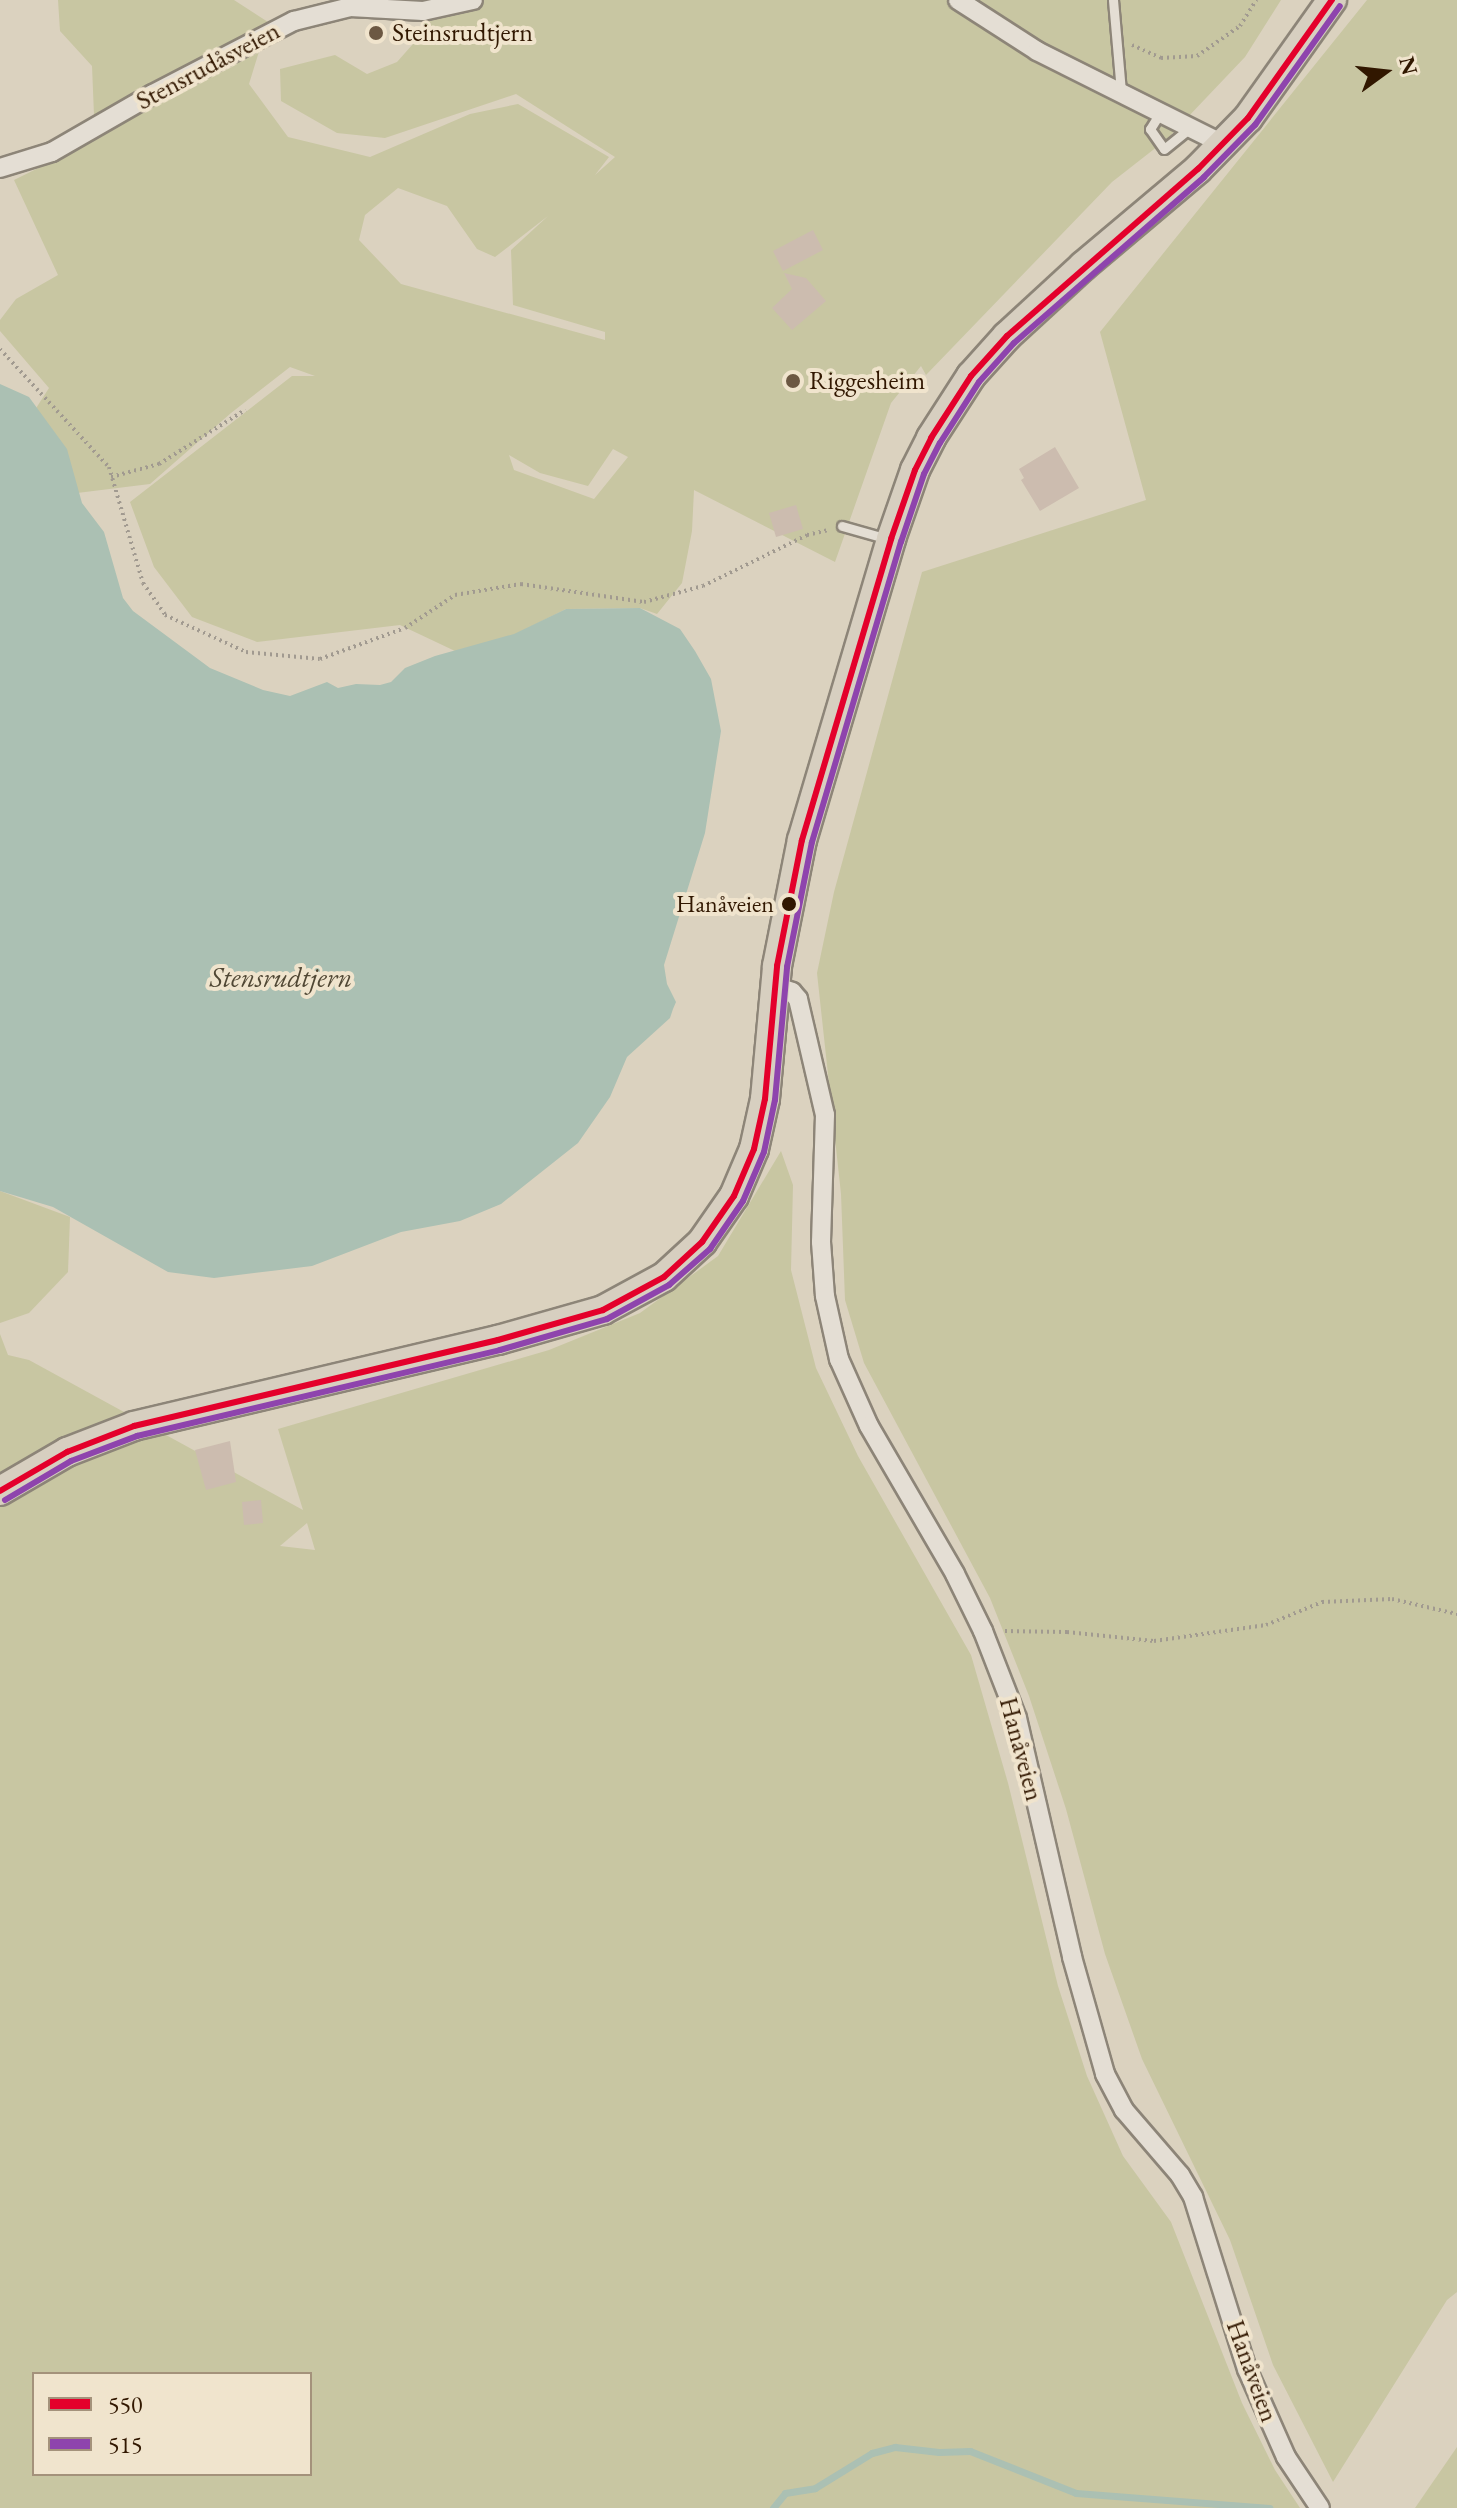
<!DOCTYPE html>
<meta charset="utf-8">
<style>
body{margin:0}
#map{position:relative;width:1457px;height:2508px;overflow:hidden;background:#dbd2bf;font-family:"EB Garamond",serif}
div>[style]{position:absolute}
.green>*{inset:0;background:#c8c6a2}
.water>*{inset:0;background:#abc0b3}
.stream>*{height:7px;margin:-3.5px;padding:0 3.5px;transform-origin:3.5px;border-radius:3.5px;background:#abc0b3}
.building>*{inset:0;background:#ccbcaf}
.path>*{height:4px;margin-top:-2px;transform-origin:0;background:repeating-linear-gradient(90deg,#a19a90 0 2px,transparent 0 6px)}
.roads{filter:drop-shadow(2px 0 #8d8578) drop-shadow(-2px 0 #8d8578) drop-shadow(0 2px #8d8578) drop-shadow(0 -2px #8d8578)}
.lane>*{height:9px;margin:-4.5px;padding:0 4.5px;transform-origin:4.5px;border-radius:4.5px;background:#e4ded4}
.street>*{height:18px;margin:-9px;padding:0 9px;transform-origin:9px;border-radius:9px;background:#e4ded4}
.primary>*{height:28px;margin:-14px;padding:0 14px;transform-origin:14px;border-radius:14px;background:#d7cfc0}
.bus-1>*{height:6px;margin:-3px;padding:0 3px;transform-origin:3px;border-radius:3px;background:#e4002b}
.bus-2>*{height:6px;margin:-3px;padding:0 3px;transform-origin:3px;border-radius:3px;background:#8e44ad}
.dots>*{width:22px;height:22px;translate:-50% -50%;box-sizing:border-box;border:4px solid #f0e4cd;border-radius:50%}
span{translate:-50% -50%;white-space:nowrap;text-align:center;line-height:1.15;-webkit-text-stroke:8px #f0e4cd;paint-order:stroke}
.bus-label{font-size:24px;color:#311700}
.right{translate:-100% -50%;text-align:right}
.poi-label{font-size:26px;color:#311700}
.left{translate:0 -50%;text-align:left}
.street-label{font-size:26px;color:#311700}
.water-label{font-size:28px;color:#504734;font-style:italic}
.legend{position:absolute;left:32px;top:2372px;width:280px;height:104px;box-sizing:border-box;background:#f0e4cd;border:2px solid #a4927b;margin:0;padding:10px 14px;list-style:none;font-size:24px;color:#311700}
.legend li{display:flex;align-items:center;gap:16px;height:40px}
.legend b{width:40px;border:2px solid #a4927b}
.north{position:absolute;left:1345px;top:32px;width:80px;height:80px;-webkit-text-stroke:6px #f0e4cd;paint-order:stroke;rotate:75deg;font-size:22px;font-weight:700;line-height:32px;text-align:center;color:#311700}
.north::after{content:'';display:block;margin:auto;width:28px;height:36px;background:#311700;clip-path:polygon(50% 0,100% 100%,50% 72%,0 100%)}
</style>
<div id="map">
<div class="green">
<i style="clip-path:polygon(evenodd,58px 0,234px 0,268px 22px,249px 84px,288px 137px,370px 157px,470px 114px,518px 104px,609px 157px,595px 175px,615px 157px,516px 94px,385px 138px,337px 133px,281px 101px,280px 69px,335px 55px,367px 74px,397px 62px,428px 27px,389px 0,1281px 0,1245px 57px,1167px 139px,1112px 182px,926px 375px,921px 366px,891px 403px,835px 562px,694px 490px,692px 531px,682px 583px,657px 614px,640px 608px,566px 609px,514px 635px,455px 651px,400px 625px,257px 642px,192px 617px,154px 567px,130px 502px,292px 376px,315px 376px,290px 367px,231px 413px,150px 484px,69px 494px,31px 416px,49px 388px,0 331px,0 320px,16px 299px,58px 275px,14px 180px,95px 140px,92px 66px,60px 31px,58px 0,398px 188px,447px 206px,477px 249px,495px 257px,548px 216px,511px 250px,513px 305px,605px 332px,605px 340px,401px 284px,359px 240px,365px 215px,398px 188px,58px 0,613px 449px,628px 457px,594px 499px,514px 470px,509px 455px,540px 473px,588px 486px,613px 449px)"></i>
<i style="clip-path:polygon(1367px 0,1457px 0,1457px 2292px,1447px 2300px,1333px 2482px,1273px 2365px,1230px 2240px,1142px 2059px,1105px 1954px,1066px 1809px,1029px 1696px,990px 1598px,864px 1363px,845px 1300px,841px 1194px,817px 973px,834px 892px,922px 572px,1146px 500px,1100px 332px)"></i>
<i style="clip-path:polygon(evenodd,781px 1151px,793px 1185px,791px 1270px,816px 1368px,858px 1456px,971px 1655px,1008px 1783px,1058px 1986px,1087px 2076px,1123px 2156px,1171px 2222px,1242px 2403px,1275px 2470px,1300px 2508px,0 2508px,0 1334px,8px 1355px,29px 1360px,303px 1510px,278px 1429px,549px 1350px,640px 1313px,718px 1256px,781px 1151px,307px 1523px,315px 1550px,280px 1546px,307px 1523px,781px 1151px,34px 2374px,310px 2374px,310px 2474px,34px 2474px,34px 2374px)"></i>
<i style="clip-path:polygon(0 1191px,70px 1217px,68px 1272px,29px 1313px,0 1323px)"></i>
<i style="clip-path:polygon(1457px 2447px,1457px 2508px,1415px 2508px)"></i>
</div>
<div class="water">
<i style="clip-path:polygon(0 384px,29px 397px,67px 449px,82px 503px,104px 532px,123px 598px,133px 611px,210px 668px,263px 690px,290px 696px,327px 682px,338px 688px,356px 684px,380px 685px,391px 682px,405px 668px,435px 656px,514px 634px,566px 609px,640px 608px,680px 629px,695px 651px,711px 679px,721px 731px,705px 833px,664px 965px,667px 984px,676px 1002px,673px 1009px,670px 1018px,627px 1057px,610px 1097px,578px 1143px,501px 1204px,460px 1221px,401px 1232px,312px 1266px,214px 1278px,168px 1272px,53px 1207px,0 1191px)"></i>
</div>
<div class="stream">
<i style="left:773px;top:2508px;width:19px;rotate:-51deg"></i>
<i style="left:785px;top:2493px;width:30px;rotate:-9deg"></i>
<i style="left:815px;top:2488px;width:67px;rotate:-31.6deg"></i>
<i style="left:872px;top:2453px;width:24px;rotate:-15deg"></i>
<i style="left:895px;top:2447px;width:44px;rotate:6.5deg"></i>
<i style="left:939px;top:2452px;width:31px;rotate:-2deg"></i>
<i style="left:970px;top:2451px;width:114px;rotate:21.6deg"></i>
<i style="left:1076px;top:2493px;width:194px;rotate:4.4deg"></i>
</div>
<div class="building">
<i style="clip-path:polygon(813px 230px,823px 250px,783px 271px,773px 251px)"></i>
<i style="clip-path:polygon(784px 273px,806px 278px,826px 301px,792px 330px,772px 308px,792px 289px)"></i>
<i style="clip-path:polygon(1055px 447px,1079px 488px,1040px 511px,1021px 480px,1024px 478px,1019px 469px)"></i>
<i style="clip-path:polygon(796px 505px,803px 529px,776px 537px,769px 513px)"></i>
<i style="clip-path:polygon(230px 1441px,236px 1482px,206px 1490px,195px 1450px)"></i>
<i style="clip-path:polygon(261px 1500px,263px 1523px,244px 1525px,242px 1502px)"></i>
</div>
<div class="path">
<i style="left:1132px;top:45px;width:32px;rotate:24deg"></i>
<i style="left:1161px;top:58px;width:36px;rotate:-3deg"></i>
<i style="left:1197px;top:56px;width:52px;rotate:-34.9deg"></i>
<i style="left:1240px;top:26px;width:31px;rotate:-58deg"></i>
<i style="left:0;top:349px;width:161px;rotate:47.3deg"></i>
<i style="left:109px;top:467px;width:121px;rotate:73.7deg"></i>
<i style="left:143px;top:583px;width:39px;rotate:55deg"></i>
<i style="left:165px;top:615px;width:89px;rotate:24.6deg"></i>
<i style="left:246px;top:652px;width:74px;rotate:5.4deg"></i>
<i style="left:320px;top:659px;width:90px;rotate:-20deg"></i>
<i style="left:405px;top:628px;width:60px;rotate:-33.4deg"></i>
<i style="left:455px;top:595px;width:67px;rotate:-9.5deg"></i>
<i style="left:521px;top:584px;width:124px;rotate:8.3deg"></i>
<i style="left:644px;top:602px;width:61px;rotate:-15.2deg"></i>
<i style="left:703px;top:586px;width:116px;rotate:-26.1deg"></i>
<i style="left:807px;top:535px;width:22px;rotate:-13deg"></i>
<i style="left:111px;top:477px;width:50px;rotate:-15.2deg"></i>
<i style="left:159px;top:464px;width:102px;rotate:-32.1deg"></i>
<i style="left:1005px;top:1631px;width:62px;rotate:0.9deg"></i>
<i style="left:1067px;top:1632px;width:87px;rotate:5.9deg"></i>
<i style="left:1154px;top:1641px;width:113px;rotate:-8.1deg"></i>
<i style="left:1266px;top:1625px;width:61px;rotate:-22.3deg"></i>
<i style="left:1322px;top:1602px;width:70px;rotate:-2.5deg"></i>
<i style="left:1392px;top:1599px;width:67px;rotate:13deg"></i>
</div>
<div class="roads">
<div class="lane">
<i style="left:1113px;top:0;width:91px;rotate:85deg"></i>
<i style="left:1160px;top:113px;width:19px;rotate:122deg"></i>
<i style="left:1150px;top:129px;width:24px;rotate:55deg"></i>
<i style="left:1164px;top:149px;width:33px;rotate:-39deg"></i>
<i style="left:842px;top:526px;width:48px;rotate:15.8deg"></i>
</div>
<div class="street">
<i style="left:958px;top:0;width:94px;rotate:32.8deg"></i>
<i style="left:1037px;top:51px;width:208px;rotate:26.6deg"></i>
<i style="left:0;top:168px;width:54px;rotate:-17.1deg"></i>
<i style="left:52px;top:152px;width:116px;rotate:-29.9deg"></i>
<i style="left:153px;top:94px;width:159px;rotate:-27.4deg"></i>
<i style="left:294px;top:21px;width:58px;rotate:-14deg"></i>
<i style="left:350px;top:7px;width:73px;rotate:3.1deg"></i>
<i style="left:423px;top:11px;width:51px;rotate:-12.4deg"></i>
<i style="left:774px;top:986px;width:19px;rotate:18deg"></i>
<i style="left:792px;top:992px;width:9px;rotate:49deg"></i>
<i style="left:798px;top:999px;width:119px;rotate:76.9deg"></i>
<i style="left:825px;top:1115px;width:127px;rotate:91.8deg"></i>
<i style="left:821px;top:1242px;width:54px;rotate:85.8deg"></i>
<i style="left:825px;top:1296px;width:65px;rotate:77.5deg"></i>
<i style="left:839px;top:1359px;width:73px;rotate:65.9deg"></i>
<i style="left:869px;top:1426px;width:171px;rotate:59.8deg"></i>
<i style="left:955px;top:1574px;width:64px;rotate:63.8deg"></i>
<i style="left:983px;top:1631px;width:93px;rotate:68.7deg"></i>
<i style="left:1017px;top:1718px;width:245px;rotate:77deg"></i>
<i style="left:1072px;top:1957px;width:122px;rotate:74.2deg"></i>
<i style="left:1105px;top:2074px;width:41px;rotate:62.2deg"></i>
<i style="left:1124px;top:2110px;width:86px;rotate:49.3deg"></i>
<i style="left:1180px;top:2175px;width:26px;rotate:59deg"></i>
<i style="left:1193px;top:2197px;width:180px;rotate:72.6deg"></i>
<i style="left:1247px;top:2369px;width:96px;rotate:66.1deg"></i>
<i style="left:1286px;top:2457px;width:61px;rotate:56.3deg"></i>
</div>
<div class="primary">
<i style="left:0;top:1491px;width:78px;rotate:-30.2deg"></i>
<i style="left:67px;top:1452px;width:72px;rotate:-21.2deg"></i>
<i style="left:134px;top:1426px;width:374px;rotate:-13.3deg"></i>
<i style="left:498px;top:1340px;width:109px;rotate:-15.9deg"></i>
<i style="left:603px;top:1310px;width:69px;rotate:-28.4deg"></i>
<i style="left:664px;top:1277px;width:52px;rotate:-42.6deg"></i>
<i style="left:702px;top:1242px;width:56px;rotate:-55.2deg"></i>
<i style="left:734px;top:1196px;width:51px;rotate:-66.9deg"></i>
<i style="left:754px;top:1149px;width:51px;rotate:-77.6deg"></i>
<i style="left:765px;top:1099px;width:134px;rotate:-84.8deg"></i>
<i style="left:777px;top:966px;width:128px;rotate:-78.8deg"></i>
<i style="left:802px;top:840px;width:314px;rotate:-73.5deg"></i>
<i style="left:891px;top:539px;width:73px;rotate:-70.8deg"></i>
<i style="left:915px;top:470px;width:36px;rotate:-63deg"></i>
<i style="left:931px;top:438px;width:74px;rotate:-57.2deg"></i>
<i style="left:971px;top:376px;width:54px;rotate:-48deg"></i>
<i style="left:1007px;top:336px;width:103px;rotate:-42.6deg"></i>
<i style="left:1083px;top:266px;width:150px;rotate:-40.1deg"></i>
<i style="left:1198px;top:169px;width:71px;rotate:-45.6deg"></i>
<i style="left:1248px;top:118px;width:145px;rotate:-54.6deg"></i>
</div>
</div>
<div class="bus-1">
<i style="left:0;top:1491px;width:78px;rotate:-30.2deg"></i>
<i style="left:67px;top:1452px;width:72px;rotate:-21.2deg"></i>
<i style="left:134px;top:1426px;width:374px;rotate:-13.3deg"></i>
<i style="left:498px;top:1340px;width:109px;rotate:-15.9deg"></i>
<i style="left:603px;top:1310px;width:69px;rotate:-28.4deg"></i>
<i style="left:664px;top:1277px;width:52px;rotate:-42.6deg"></i>
<i style="left:702px;top:1242px;width:56px;rotate:-55.2deg"></i>
<i style="left:734px;top:1196px;width:51px;rotate:-66.9deg"></i>
<i style="left:754px;top:1149px;width:51px;rotate:-77.6deg"></i>
<i style="left:765px;top:1099px;width:134px;rotate:-84.8deg"></i>
<i style="left:777px;top:966px;width:128px;rotate:-78.8deg"></i>
<i style="left:802px;top:840px;width:314px;rotate:-73.5deg"></i>
<i style="left:891px;top:539px;width:73px;rotate:-70.8deg"></i>
<i style="left:915px;top:470px;width:36px;rotate:-63deg"></i>
<i style="left:931px;top:438px;width:74px;rotate:-57.2deg"></i>
<i style="left:971px;top:376px;width:54px;rotate:-48deg"></i>
<i style="left:1007px;top:336px;width:254px;rotate:-41.2deg"></i>
<i style="left:1198px;top:169px;width:71px;rotate:-45.6deg"></i>
<i style="left:1248px;top:118px;width:145px;rotate:-54.6deg"></i>
</div>
<div class="bus-2">
<i style="left:5px;top:1500px;width:77px;rotate:-30.6deg"></i>
<i style="left:71px;top:1461px;width:71px;rotate:-20.7deg"></i>
<i style="left:137px;top:1436px;width:373px;rotate:-13.3deg"></i>
<i style="left:500px;top:1350px;width:111px;rotate:-16.2deg"></i>
<i style="left:607px;top:1319px;width:71px;rotate:-28.7deg"></i>
<i style="left:669px;top:1285px;width:55px;rotate:-41.3deg"></i>
<i style="left:710px;top:1249px;width:58px;rotate:-55.5deg"></i>
<i style="left:743px;top:1201px;width:53px;rotate:-66.8deg"></i>
<i style="left:764px;top:1152px;width:53px;rotate:-78.1deg"></i>
<i style="left:775px;top:1100px;width:134px;rotate:-84.8deg"></i>
<i style="left:787px;top:967px;width:127px;rotate:-78.7deg"></i>
<i style="left:812px;top:842px;width:313px;rotate:-73.5deg"></i>
<i style="left:901px;top:542px;width:72px;rotate:-71.3deg"></i>
<i style="left:924px;top:474px;width:35px;rotate:-63deg"></i>
<i style="left:940px;top:443px;width:72px;rotate:-57.4deg"></i>
<i style="left:979px;top:382px;width:52px;rotate:-48.1deg"></i>
<i style="left:1014px;top:343px;width:252px;rotate:-41.1deg"></i>
<i style="left:1204px;top:177px;width:73px;rotate:-45.6deg"></i>
<i style="left:1255px;top:125px;width:146px;rotate:-54.5deg"></i>
</div>
<div class="dots">
<i style="left:376px;top:33px;background:#6c5843"></i>
<i style="left:793px;top:381px;background:#6c5843"></i>
<i style="left:789px;top:904px;background:#311700"></i>
</div>
<div class="bus-label">
<span class="right" style="left:774px;top:904px">Hanåveien</span>
</div>
<div class="poi-label">
<span class="left" style="left:392px;top:33px">Steinsrudtjern</span>
<span class="left" style="left:809px;top:381px">Riggesheim</span>
</div>
<div class="street-label">
<span style="left:208px;top:66px;rotate:-28deg">Stensrudåsveien</span>
<span style="left:1021px;top:1749px;rotate:75deg">Hanåveien</span>
<span style="left:1252px;top:2371px;rotate:70deg">Hanåveien</span>
</div>
<div class="water-label">
<span style="left:281px;top:977px">Stensrudtjern</span>
</div>
<ul class="legend">
<li><b style="height:10px;background:#e4002b"></b>550</li>
<li><b style="height:10px;background:#8e44ad"></b>515</li>
</ul>
<div class="north">N</div>
</div>
